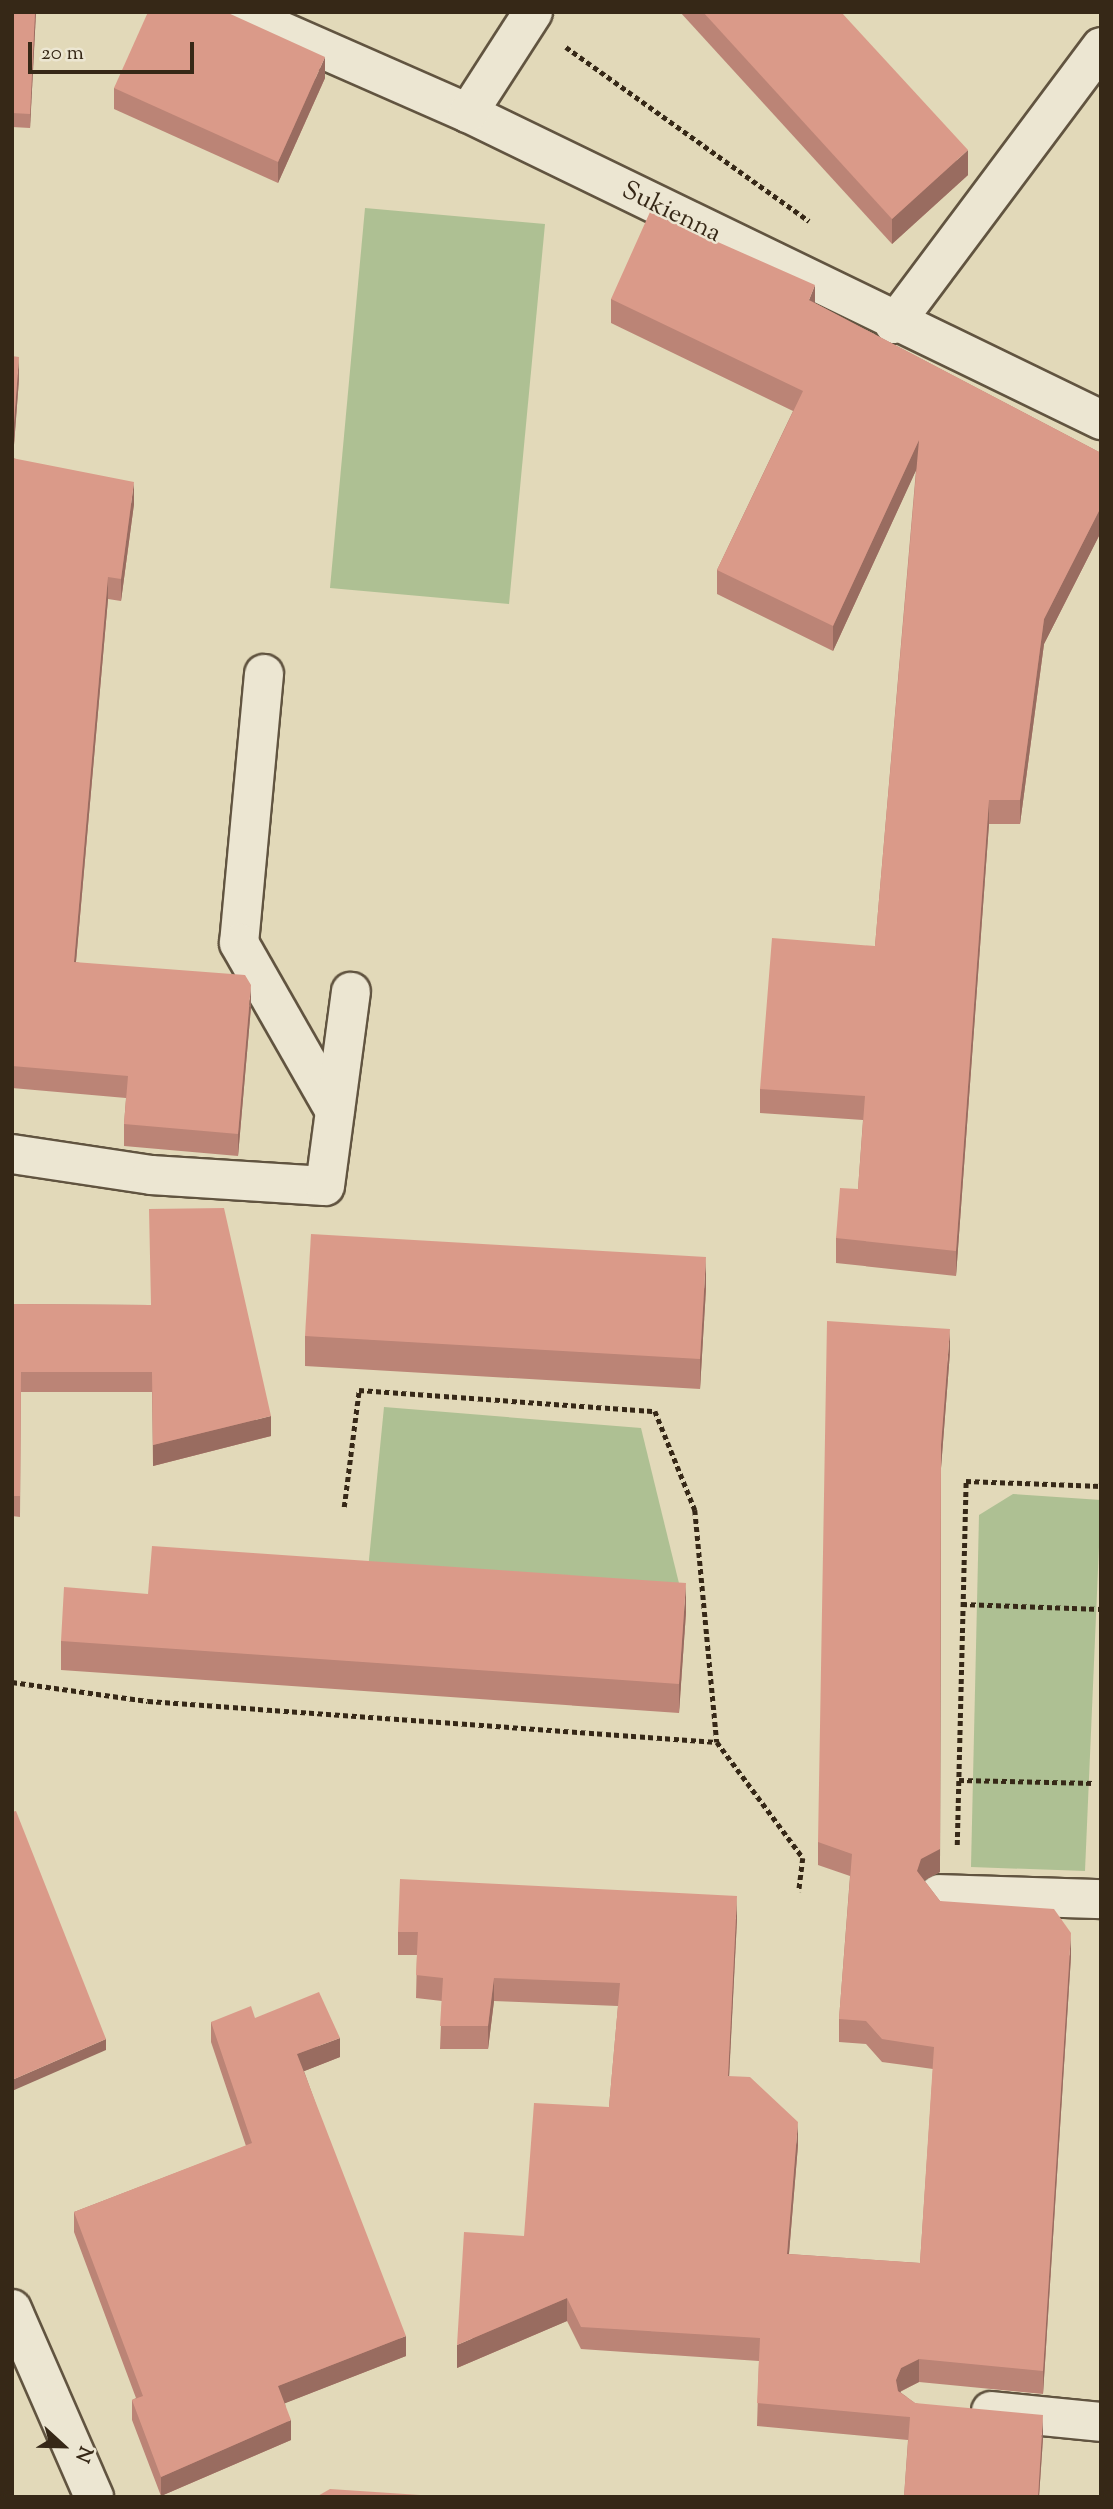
<!DOCTYPE html>
<style>
body{margin:0}
#map{position:relative;width:1113px;height:2509px;overflow:hidden;background:#e2d9b9;font-family:"Sorts Mill Goudy",serif}
div>[style]{position:absolute}
.green>*{inset:0;background:#aec093}
.path>*{height:4.5px;margin-top:-2.25px;transform-origin:0;background:repeating-linear-gradient(90deg,#362817 0 5px,transparent 0 8.5px)}
.roads{filter:drop-shadow(2px 0 #615440) drop-shadow(-2px 0 #615440) drop-shadow(0 2px #615440) drop-shadow(0 -2px #615440)}
.minor>*{height:38px;margin:-19px;padding:0 19px;transform-origin:19px;border-radius:19px;background:#ece6d2}
.wall>*{inset:0;background:#bb8476}
.shaded-wall>*{inset:0;background:#996c60}
.building>*{inset:0;background:#da9a89}
span{translate:-50% -50%;white-space:nowrap;text-align:center;line-height:1.15;-webkit-text-stroke:5px #ece6d2;paint-order:stroke}
.street-label{font-size:26px;color:#362817}
.frame{position:absolute;inset:0;border:14px solid #362817;pointer-events:none}
.north{position:absolute;left:28px;top:2411px;width:70px;height:70px;-webkit-text-stroke:5px #ece6d2;paint-order:stroke;rotate:112deg;font-size:19px;font-weight:700;line-height:28px;text-align:center;color:#362817}
.north::after{content:'';display:block;margin:auto;width:24px;height:32px;background:#362817;clip-path:polygon(50% 0,100% 100%,50% 72%,0 100%)}
.scale{position:absolute;left:28px;top:42px;width:166px;height:32px;box-sizing:border-box;border:4px solid #362817;border-top:0;padding-left:9px;font-size:21px;line-height:24px;white-space:nowrap;color:#362817;-webkit-text-stroke:5px #ece6d2;paint-order:stroke}
</style>
<div id="map">
<div class="green">
<i style="clip-path:polygon(365px 208px,545px 224px,509px 604px,330px 588px)"></i>
<i style="clip-path:polygon(384px 1407px,641px 1428px,686px 1612px,366px 1590px)"></i>
<i style="clip-path:polygon(1013px 1494px,1101px 1500px,1085px 1871px,971px 1867px,979px 1515px)"></i>
</div>
<div class="path">
<i style="left:566px;top:47px;width:299px;rotate:35.6deg"></i>
<i style="left:344px;top:1507px;width:118px;rotate:-82.7deg"></i>
<i style="left:359px;top:1390px;width:297px;rotate:4.1deg"></i>
<i style="left:655px;top:1411px;width:107px;rotate:68deg"></i>
<i style="left:695px;top:1510px;width:233px;rotate:84.6deg"></i>
<i style="left:962px;top:1604px;width:139px;rotate:2.1deg"></i>
<i style="left:12px;top:1682px;width:137px;rotate:8deg"></i>
<i style="left:148px;top:1701px;width:570px;rotate:4.12deg"></i>
<i style="left:717px;top:1742px;width:144px;rotate:53.4deg"></i>
<i style="left:803px;top:1858px;width:34px;rotate:97deg"></i>
<i style="left:959px;top:1780px;width:135px;rotate:1.3deg"></i>
<i style="left:957px;top:1845px;width:364px;rotate:-88.6deg"></i>
<i style="left:966px;top:1481px;width:135px;rotate:2.1deg"></i>
</div>
<div class="roads">
<div class="minor">
<i style="left:238px;top:12px;width:251px;rotate:23.7deg"></i>
<i style="left:468px;top:113px;width:704px;rotate:25.87deg"></i>
<i style="left:468px;top:113px;width:120px;rotate:-57.2deg"></i>
<i style="left:894px;top:324px;width:346px;rotate:-53.2deg"></i>
<i style="left:264px;top:674px;width:270px;rotate:95.3deg"></i>
<i style="left:239px;top:943px;width:193px;rotate:60.3deg"></i>
<i style="left:12px;top:1154px;width:141px;rotate:8.6deg"></i>
<i style="left:151px;top:1175px;width:174px;rotate:3.6deg"></i>
<i style="left:325px;top:1186px;width:196px;rotate:-82.4deg"></i>
<i style="left:939px;top:1894px;width:162px;rotate:1.8deg"></i>
<i style="left:12px;top:2309px;width:205px;rotate:66.4deg"></i>
<i style="left:991px;top:2411px;width:111px;rotate:5.7deg"></i>
</div>
</div>
<div class="wall">
<i style="clip-path:polygon(12px 12px,36px 12px,30px 128px,12px 127px)"></i>
<i style="clip-path:polygon(680px 12px,841px 12px,968px 175px,892px 244px)"></i>
<i style="clip-path:polygon(325px 78px,278px 183px,114px 109px,114px 88px)"></i>
<i style="clip-path:polygon(611px 299px,815px 303px,1101px 453px,1101px 532px,1044px 644px,1020px 824px,989px 824px,956px 1276px,836px 1263px,836px 1238px,858px 1189px,863px 1120px,760px 1113px,760px 1089px,875px 946px,916px 470px,833px 651px,717px 594px,717px 570px,793px 411px,611px 323px)"></i>
<i style="clip-path:polygon(12px 356px,19px 379px,13px 458px,134px 504px,121px 601px,108px 599px,76px 962px,251px 1007px,238px 1156px,124px 1146px,124px 1124px,126px 1098px,12px 1088px)"></i>
<i style="clip-path:polygon(706px 1288px,700px 1389px,305px 1366px,305px 1336px)"></i>
<i style="clip-path:polygon(12px 1304px,150px 1305px,271px 1436px,153px 1466px,152px 1392px,21px 1392px,20px 1517px,12px 1516px)"></i>
<i style="clip-path:polygon(950px 1352px,941px 1468px,940px 1872px,924px 1880px,940px 1901px,1071px 1956px,1043px 2394px,919px 2382px,900px 2392px,915px 2403px,1043px 2438px,1039px 2497px,904px 2497px,908px 2440px,757px 2426px,759px 2361px,581px 2349px,567px 2321px,457px 2368px,524px 2236px,609px 2107px,618px 2006px,494px 2001px,488px 2049px,440px 2049px,442px 2001px,416px 1998px,417px 1955px,398px 1955px,398px 1932px,737px 1919px,729px 2076px,798px 2145px,789px 2254px,920px 2263px,933px 2069px,882px 2062px,866px 2044px,839px 2042px,839px 2019px,850px 1876px,818px 1865px,818px 1842px)"></i>
<i style="clip-path:polygon(148px 1594px,686px 1612px,679px 1713px,61px 1670px,61px 1641px)"></i>
<i style="clip-path:polygon(255px 2018px,340px 2057px,304px 2071px,406px 2356px,285px 2403px,291px 2440px,161px 2496px,132px 2420px,132px 2400px,136px 2398px,74px 2232px,74px 2212px,246px 2146px,211px 2042px,211px 2022px)"></i>
</div>
<div class="shaded-wall">
<i style="clip-path:polygon(35px 12px,36px 12px,30px 128px,30px 114px)"></i>
<i style="clip-path:polygon(325px 57px,325px 78px,278px 183px,278px 162px)"></i>
<i style="clip-path:polygon(968px 150px,968px 175px,892px 244px,892px 219px)"></i>
<i style="clip-path:polygon(815px 285px,815px 309px,809px 300px)"></i>
<i style="clip-path:polygon(19px 357px,19px 379px,12px 471px,12px 449px)"></i>
<i style="clip-path:polygon(919px 440px,919px 464px,833px 651px,833px 626px)"></i>
<i style="clip-path:polygon(134px 482px,134px 504px,121px 601px,121px 579px)"></i>
<i style="clip-path:polygon(1101px 507px,1101px 532px,1044px 644px,1020px 824px,1020px 800px,1044px 619px)"></i>
<i style="clip-path:polygon(108px 577px,108px 599px,74px 984px,74px 962px)"></i>
<i style="clip-path:polygon(989px 800px,989px 824px,956px 1276px,956px 1251px)"></i>
<i style="clip-path:polygon(251px 985px,251px 1007px,238px 1156px,238px 1134px)"></i>
<i style="clip-path:polygon(706px 1257px,706px 1288px,700px 1389px,700px 1359px)"></i>
<i style="clip-path:polygon(950px 1329px,950px 1352px,941px 1468px,940px 1872px,921px 1882px,917px 1871px,941px 1445px)"></i>
<i style="clip-path:polygon(271px 1416px,271px 1436px,153px 1466px,153px 1445px)"></i>
<i style="clip-path:polygon(686px 1583px,686px 1612px,679px 1713px,679px 1684px)"></i>
<i style="clip-path:polygon(737px 1896px,737px 1919px,728px 2099px,728px 2076px)"></i>
<i style="clip-path:polygon(1071px 1933px,1071px 1956px,1043px 2394px,1043px 2371px)"></i>
<i style="clip-path:polygon(494px 1978px,494px 2001px,488px 2049px,488px 2026px)"></i>
<i style="clip-path:polygon(340px 2038px,340px 2057px,297px 2074px,297px 2054px)"></i>
<i style="clip-path:polygon(106px 2039px,106px 2050px,12px 2091px,12px 2080px)"></i>
<i style="clip-path:polygon(798px 2122px,798px 2145px,787px 2277px,787px 2254px)"></i>
<i style="clip-path:polygon(567px 2298px,567px 2321px,457px 2368px,457px 2345px)"></i>
<i style="clip-path:polygon(406px 2336px,406px 2356px,278px 2406px,278px 2386px)"></i>
<i style="clip-path:polygon(919px 2359px,919px 2382px,901px 2391px,896px 2403px,896px 2380px,901px 2368px)"></i>
<i style="clip-path:polygon(1043px 2415px,1043px 2438px,1039px 2497px,1038px 2497px)"></i>
<i style="clip-path:polygon(291px 2420px,291px 2440px,161px 2496px,161px 2477px)"></i>
</div>
<div class="building">
<i style="clip-path:polygon(12px 12px,35px 12px,30px 114px,12px 113px)"></i>
<i style="clip-path:polygon(148px 12px,226px 12px,325px 57px,278px 162px,114px 88px)"></i>
<i style="clip-path:polygon(703px 12px,841px 12px,968px 150px,892px 219px)"></i>
<i style="clip-path:polygon(650px 212px,815px 285px,809px 300px,1101px 453px,1101px 507px,1044px 619px,1020px 800px,989px 800px,956px 1251px,836px 1238px,840px 1188px,858px 1189px,865px 1096px,760px 1089px,772px 938px,875px 946px,919px 440px,833px 626px,717px 570px,803px 391px,611px 299px)"></i>
<i style="clip-path:polygon(12px 356px,19px 357px,12px 449px)"></i>
<i style="clip-path:polygon(12px 458px,134px 482px,121px 579px,108px 577px,74px 962px,245px 975px,251px 985px,238px 1134px,124px 1124px,128px 1076px,12px 1066px)"></i>
<i style="clip-path:polygon(224px 1208px,271px 1416px,153px 1445px,152px 1372px,21px 1372px,20px 1496px,12px 1496px,12px 1304px,151px 1305px,149px 1209px)"></i>
<i style="clip-path:polygon(311px 1234px,706px 1257px,700px 1359px,305px 1336px)"></i>
<i style="clip-path:polygon(827px 1321px,950px 1329px,941px 1445px,940px 1849px,921px 1859px,917px 1871px,940px 1901px,1054px 1909px,1071px 1933px,1043px 2371px,919px 2359px,901px 2368px,896px 2380px,898px 2391px,915px 2403px,1043px 2415px,1038px 2497px,904px 2497px,910px 2417px,757px 2403px,760px 2338px,581px 2327px,567px 2298px,457px 2345px,464px 2232px,524px 2236px,534px 2103px,609px 2107px,620px 1983px,494px 1978px,488px 2026px,440px 2026px,443px 1978px,416px 1975px,418px 1932px,398px 1932px,400px 1879px,737px 1896px,728px 2076px,750px 2077px,798px 2122px,787px 2254px,920px 2263px,934px 2047px,882px 2039px,866px 2021px,839px 2019px,852px 1854px,818px 1842px)"></i>
<i style="clip-path:polygon(152px 1546px,686px 1583px,679px 1684px,61px 1641px,64px 1587px,148px 1594px)"></i>
<i style="clip-path:polygon(16px 1811px,106px 2039px,12px 2080px,12px 1812px)"></i>
<i style="clip-path:polygon(319px 1992px,340px 2038px,297px 2054px,406px 2336px,278px 2386px,291px 2420px,161px 2477px,132px 2400px,143px 2396px,74px 2212px,252px 2143px,211px 2022px,251px 2006px,255px 2018px)"></i>
<i style="clip-path:polygon(330px 2489px,450px 2497px,316px 2497px)"></i>
</div>
<div class="street-label">
<span style="left:671px;top:213px;rotate:26deg">Sukienna</span>
</div>
<div class="frame"></div>
<div class="north">N</div>
<div class="scale">20 m</div>
</div>
